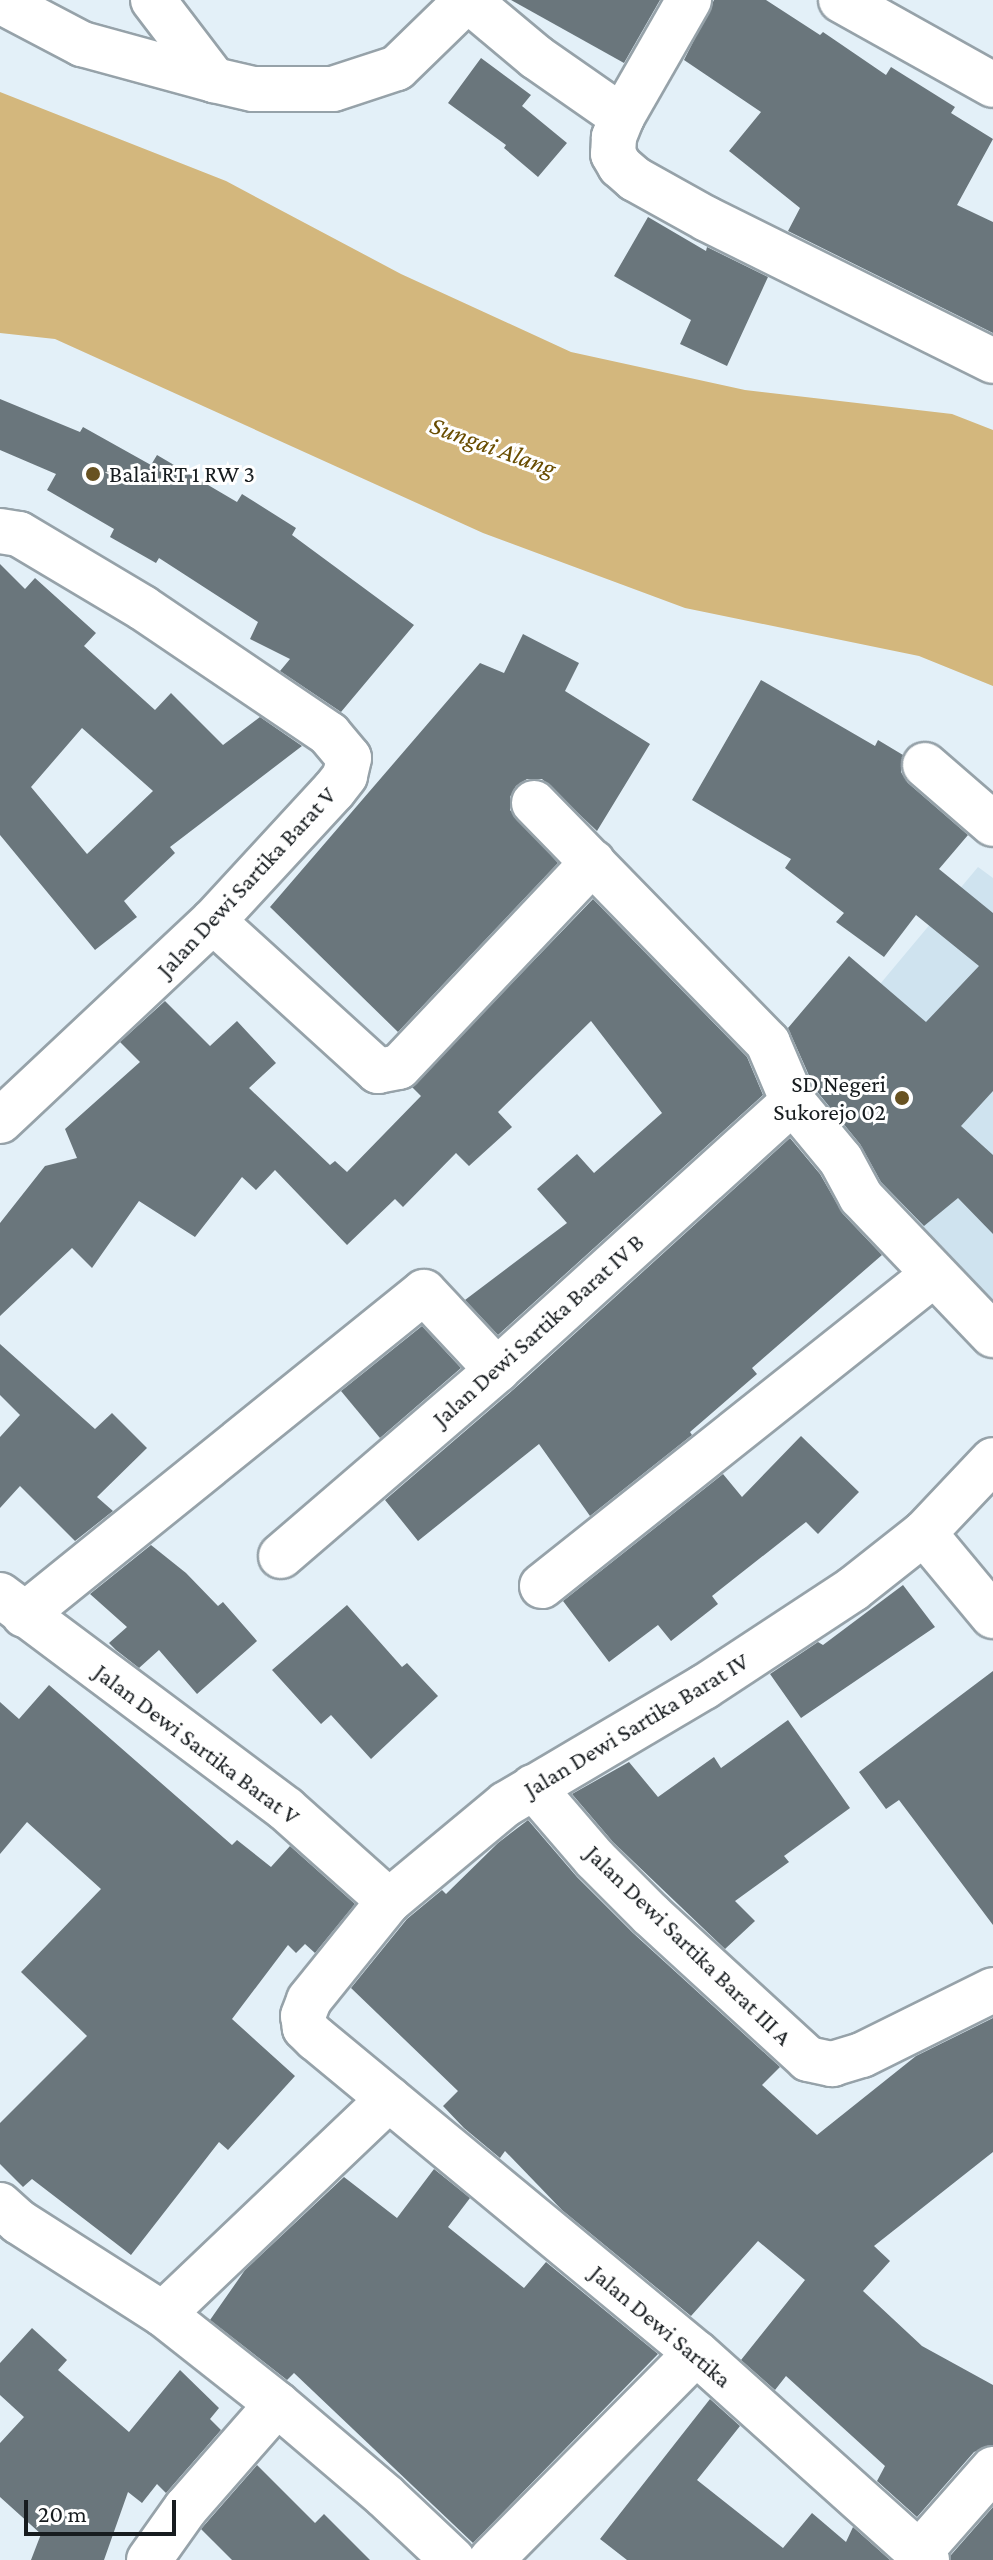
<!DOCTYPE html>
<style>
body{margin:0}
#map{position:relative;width:993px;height:2560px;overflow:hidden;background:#e3f0f8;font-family:"Crimson Pro",serif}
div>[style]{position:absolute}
.built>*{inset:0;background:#cfe3ef}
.water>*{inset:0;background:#d3b77d}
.building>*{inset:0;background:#6a767c}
.roads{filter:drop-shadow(2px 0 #96a2a9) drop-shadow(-2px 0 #96a2a9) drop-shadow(0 2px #96a2a9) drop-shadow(0 -2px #96a2a9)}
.minor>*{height:44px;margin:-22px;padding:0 22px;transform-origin:22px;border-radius:22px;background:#fff}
.dots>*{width:22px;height:22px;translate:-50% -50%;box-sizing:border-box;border:4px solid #fff;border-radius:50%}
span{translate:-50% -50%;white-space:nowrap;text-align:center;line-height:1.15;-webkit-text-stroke:6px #fff;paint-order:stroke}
.poi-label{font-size:24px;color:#171c1f}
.left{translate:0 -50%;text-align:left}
.right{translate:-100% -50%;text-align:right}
.street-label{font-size:24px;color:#171c1f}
.water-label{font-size:26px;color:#684c00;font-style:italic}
.scale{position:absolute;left:24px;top:2500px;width:152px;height:36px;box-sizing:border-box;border:4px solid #171c1f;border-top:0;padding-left:10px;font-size:24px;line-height:28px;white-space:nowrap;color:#171c1f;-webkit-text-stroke:6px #fff;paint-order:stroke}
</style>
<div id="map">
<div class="built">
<i style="clip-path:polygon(978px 867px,993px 878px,993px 1308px,866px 1189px,884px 1166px,823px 1113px,798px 1082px)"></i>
</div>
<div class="water">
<i style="clip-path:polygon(0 92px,226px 181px,401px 274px,571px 352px,745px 390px,952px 414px,993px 430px,993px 686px,919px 656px,685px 608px,483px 533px,55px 339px,0 333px)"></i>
</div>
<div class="building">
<i style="clip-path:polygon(511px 0,660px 0,624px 63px)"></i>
<i style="clip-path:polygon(714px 0,766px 0,820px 35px,823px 32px,886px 75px,891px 67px,955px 107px,951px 113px,993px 139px,957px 205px,993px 222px,993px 333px,788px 231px,800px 208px,729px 151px,761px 112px,684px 60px)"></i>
<i style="clip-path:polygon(481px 58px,531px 95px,522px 106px,567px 143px,538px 177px,504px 148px,506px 145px,448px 103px)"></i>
<i style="clip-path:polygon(648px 217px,706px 251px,707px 247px,768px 277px,727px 366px,680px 344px,691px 320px,614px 276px)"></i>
<i style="clip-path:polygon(0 399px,80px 432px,83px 427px,151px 465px,157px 455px,237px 502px,242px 494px,296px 528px,292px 535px,414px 625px,341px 712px,280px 671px,290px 659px,250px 639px,258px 622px,159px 558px,156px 563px,110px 537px,114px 529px,47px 490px,56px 474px,0 450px)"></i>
<i style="clip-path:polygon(evenodd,0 564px,25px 589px,35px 578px,96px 633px,84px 646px,155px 710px,171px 693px,223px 745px,260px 717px,302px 746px,170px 847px,175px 853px,124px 901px,137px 917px,95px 950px,0 835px,0 564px,82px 728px,153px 791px,87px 854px,31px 787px,82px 728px)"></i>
<i style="clip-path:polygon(523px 634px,579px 663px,565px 691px,650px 744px,597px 831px,542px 779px,527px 779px,516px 786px,510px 797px,510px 810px,558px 863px,398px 1032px,270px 907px,480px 663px,504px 673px)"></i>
<i style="clip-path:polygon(761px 680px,875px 746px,878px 740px,903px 755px,901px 772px,908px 783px,968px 835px,939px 869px,993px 913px,993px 1091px,961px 1126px,993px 1155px,993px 1234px,958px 1198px,924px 1226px,881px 1182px,860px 1144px,815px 1089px,788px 1028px,849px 956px,926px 1022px,979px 966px,916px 915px,884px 957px,836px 922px,844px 913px,785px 868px,791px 859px,692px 800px)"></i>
<i style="clip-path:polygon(593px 899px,747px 1057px,763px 1095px,498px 1335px,465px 1300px,567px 1223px,537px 1189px,577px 1154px,594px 1173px,662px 1113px,591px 1021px,498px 1112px,512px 1127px,469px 1166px,456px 1153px,403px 1207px,395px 1199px,347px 1245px,275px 1170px,256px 1190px,242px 1177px,195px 1237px,139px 1201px,92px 1268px,72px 1248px,0 1316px,0 1223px,45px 1166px,77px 1158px,65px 1129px,140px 1062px,120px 1042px,165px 1001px,210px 1046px,237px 1021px,276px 1063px,249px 1088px,330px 1165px,335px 1161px,347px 1172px,421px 1096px,412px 1087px)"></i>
<i style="clip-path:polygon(790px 1138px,820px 1174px,843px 1214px,882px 1255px,752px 1368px,757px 1374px,690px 1432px,692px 1435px,590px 1516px,539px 1444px,418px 1541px,385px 1500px,514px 1389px)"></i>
<i style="clip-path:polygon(422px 1326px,461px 1368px,380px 1438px,341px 1391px)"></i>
<i style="clip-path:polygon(0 1344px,95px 1429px,112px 1413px,147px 1448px,97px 1497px,113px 1511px,75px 1541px,20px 1486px,0 1508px,0 1437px,20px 1415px,0 1395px)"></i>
<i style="clip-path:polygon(801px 1436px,859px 1492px,818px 1534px,806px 1522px,712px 1596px,718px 1604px,671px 1641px,658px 1625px,609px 1662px,563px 1601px,723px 1474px,742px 1497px)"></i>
<i style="clip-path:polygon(151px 1545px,186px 1573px,218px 1606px,223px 1602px,257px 1641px,197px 1694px,159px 1650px,139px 1668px,116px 1650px,109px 1643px,127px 1627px,90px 1594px)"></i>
<i style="clip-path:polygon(903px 1585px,935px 1627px,801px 1718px,770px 1674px,818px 1642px,823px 1645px)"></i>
<i style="clip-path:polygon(347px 1605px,402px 1667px,407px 1663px,438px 1696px,371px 1759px,331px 1715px,321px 1724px,272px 1670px)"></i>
<i style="clip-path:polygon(993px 1671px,993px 1925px,899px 1800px,886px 1809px,859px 1772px)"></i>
<i style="clip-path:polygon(49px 1685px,232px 1845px,237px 1840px,271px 1867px,290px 1846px,355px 1904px,315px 1953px,305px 1944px,296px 1953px,288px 1945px,232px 2019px,295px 2076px,228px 2150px,219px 2142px,131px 2255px,32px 2179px,23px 2187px,0 2164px,0 2123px,87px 2036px,21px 1972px,101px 1889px,27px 1822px,0 1854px,0 1702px,19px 1719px)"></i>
<i style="clip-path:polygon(788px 1720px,850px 1808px,784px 1856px,789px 1862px,735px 1901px,755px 1921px,725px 1949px,613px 1842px,572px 1794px,629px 1762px,658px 1797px,714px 1757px,721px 1768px)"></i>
<i style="clip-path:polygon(528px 1820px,577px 1877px,633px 1933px,780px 2067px,762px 2085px,817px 2135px,916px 2056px,993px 2018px,993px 2152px,874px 2246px,890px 2261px,863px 2291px,922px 2346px,993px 2385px,993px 2445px,974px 2452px,917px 2517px,877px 2481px,885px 2466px,786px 2376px,775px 2390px,741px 2360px,805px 2280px,758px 2241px,691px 2316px,562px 2210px,505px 2151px,500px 2158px,464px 2128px,443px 2106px,458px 2091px,351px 1988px,407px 1919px,442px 1890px,446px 1894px,498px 1843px)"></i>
<i style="clip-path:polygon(434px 2169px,470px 2198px,448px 2227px,524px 2288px,546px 2262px,658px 2354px,473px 2543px,294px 2373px,287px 2380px,210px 2320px,245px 2270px,344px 2177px,397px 2218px)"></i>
<i style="clip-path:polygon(32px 2328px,67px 2360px,58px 2370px,129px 2432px,180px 2370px,219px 2408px,210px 2419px,221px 2430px,166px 2493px,157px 2484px,142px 2503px,128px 2492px,104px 2560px,31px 2560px,41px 2534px,0 2497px,0 2443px,24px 2417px,0 2395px,0 2363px)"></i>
<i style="clip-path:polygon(710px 2399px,740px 2426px,697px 2480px,783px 2548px,812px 2513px,846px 2542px,853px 2527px,890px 2560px,627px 2560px,600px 2539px)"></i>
<i style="clip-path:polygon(257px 2465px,315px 2523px,324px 2514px,370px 2560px,232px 2560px,201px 2529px)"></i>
<i style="clip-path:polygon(993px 2507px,993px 2560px,951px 2560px,951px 2555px)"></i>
</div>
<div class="roads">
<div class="minor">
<i style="left:153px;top:0;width:101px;rotate:52.7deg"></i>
<i style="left:214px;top:80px;width:40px;rotate:13deg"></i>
<i style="left:253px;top:89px;width:80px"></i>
<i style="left:333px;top:89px;width:67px;rotate:-18.2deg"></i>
<i style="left:397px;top:68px;width:98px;rotate:-44.2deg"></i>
<i style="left:468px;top:0;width:89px;rotate:40deg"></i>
<i style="left:536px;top:57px;width:105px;rotate:34.9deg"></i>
<i style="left:689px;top:0;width:135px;rotate:119.8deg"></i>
<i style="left:622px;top:117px;width:22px;rotate:112deg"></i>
<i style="left:614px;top:137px;width:17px;rotate:93deg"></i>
<i style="left:613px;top:154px;width:14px;rotate:60deg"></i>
<i style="left:620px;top:166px;width:20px;rotate:41deg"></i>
<i style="left:635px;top:179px;width:82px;rotate:29.1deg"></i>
<i style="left:707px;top:219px;width:319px;rotate:26.4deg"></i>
<i style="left:841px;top:0;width:174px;rotate:29.2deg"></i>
<i style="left:0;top:1px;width:93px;rotate:27.7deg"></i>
<i style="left:82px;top:44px;width:137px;rotate:15.3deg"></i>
<i style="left:0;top:531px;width:19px;rotate:9deg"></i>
<i style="left:19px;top:534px;width:144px;rotate:30.8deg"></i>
<i style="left:143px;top:608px;width:225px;rotate:34.1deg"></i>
<i style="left:329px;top:734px;width:31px;rotate:50deg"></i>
<i style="left:349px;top:758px;width:18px;rotate:103deg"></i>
<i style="left:345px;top:776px;width:18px;rotate:128deg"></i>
<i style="left:334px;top:790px;width:178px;rotate:132.7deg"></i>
<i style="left:213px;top:921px;width:292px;rotate:136.8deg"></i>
<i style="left:925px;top:765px;width:90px;rotate:40.9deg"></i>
<i style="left:534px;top:803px;width:335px;rotate:45.7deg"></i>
<i style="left:768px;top:1043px;width:64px;rotate:67deg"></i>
<i style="left:793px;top:1102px;width:75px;rotate:50.4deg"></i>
<i style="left:841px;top:1160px;width:42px;rotate:61.6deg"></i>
<i style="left:861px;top:1197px;width:191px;rotate:46.3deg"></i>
<i style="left:213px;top:921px;width:223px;rotate:42.3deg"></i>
<i style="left:378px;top:1071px;width:21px;rotate:-11deg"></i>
<i style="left:399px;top:1067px;width:282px;rotate:-46.6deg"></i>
<i style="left:924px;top:1533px;width:108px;rotate:50.3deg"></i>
<i style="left:281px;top:1556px;width:285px;rotate:-40.7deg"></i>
<i style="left:497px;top:1370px;width:399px;rotate:-42.2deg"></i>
<i style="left:542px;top:1586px;width:500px;rotate:-38.5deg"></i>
<i style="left:0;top:1595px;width:357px;rotate:36.8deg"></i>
<i style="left:286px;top:1809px;width:138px;rotate:41.8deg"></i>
<i style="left:24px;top:1615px;width:514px;rotate:-38.92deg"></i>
<i style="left:424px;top:1292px;width:107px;rotate:46.9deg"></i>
<i style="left:533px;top:1787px;width:95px;rotate:49.3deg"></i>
<i style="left:595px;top:1859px;width:79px;rotate:45deg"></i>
<i style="left:651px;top:1915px;width:213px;rotate:42.5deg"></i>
<i style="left:808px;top:2059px;width:25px;rotate:12deg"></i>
<i style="left:832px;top:2064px;width:31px;rotate:-17deg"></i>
<i style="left:862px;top:2055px;width:146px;rotate:-26.4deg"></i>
<i style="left:0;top:2205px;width:25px;rotate:42deg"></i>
<i style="left:19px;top:2222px;width:171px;rotate:32.6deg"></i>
<i style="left:163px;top:2314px;width:312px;rotate:-43.6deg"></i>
<i style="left:163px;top:2314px;width:145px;rotate:38.3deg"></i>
<i style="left:277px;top:2404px;width:142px;rotate:40.4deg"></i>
<i style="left:385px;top:2496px;width:93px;rotate:43.3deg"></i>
<i style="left:919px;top:2553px;width:112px;rotate:-48.6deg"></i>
<i style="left:149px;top:2560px;width:64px;rotate:-54.6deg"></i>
<i style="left:186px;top:2508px;width:138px;rotate:-48.8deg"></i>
<i style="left:491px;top:2560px;width:291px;rotate:-45.3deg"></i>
<i style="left:927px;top:2560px;width:310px;rotate:-138.1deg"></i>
<i style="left:696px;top:2353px;width:493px;rotate:-140.4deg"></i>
<i style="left:316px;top:2039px;width:16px;rotate:-135deg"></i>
<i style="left:305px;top:2028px;width:12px;rotate:-99deg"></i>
<i style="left:303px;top:2016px;width:17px;rotate:-69deg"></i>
<i style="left:309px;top:2000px;width:127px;rotate:-51.1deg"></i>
<i style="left:389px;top:1901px;width:152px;rotate:-39.7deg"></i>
<i style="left:506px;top:1804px;width:230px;rotate:-30.6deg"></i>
<i style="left:704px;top:1687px;width:178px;rotate:-33.3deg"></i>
<i style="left:853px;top:1589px;width:90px;rotate:-38.3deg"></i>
<i style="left:924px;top:1533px;width:100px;rotate:-46.6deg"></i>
</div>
</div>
<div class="dots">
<i style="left:93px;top:474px;background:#685221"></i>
<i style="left:902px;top:1098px;background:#685221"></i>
</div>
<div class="poi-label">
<span class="left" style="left:109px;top:474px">Balai RT 1 RW 3</span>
<span class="right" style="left:886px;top:1098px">SD Negeri<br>Sukorejo 02</span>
</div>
<div class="street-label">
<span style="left:246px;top:882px;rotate:-47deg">Jalan Dewi Sartika Barat V</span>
<span style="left:538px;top:1330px;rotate:-42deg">Jalan Dewi Sartika Barat IV B</span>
<span style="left:636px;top:1725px;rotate:-31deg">Jalan Dewi Sartika Barat IV</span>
<span style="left:197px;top:1744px;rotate:37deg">Jalan Dewi Sartika Barat V</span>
<span style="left:689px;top:1945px;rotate:44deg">Jalan Dewi Sartika Barat III A</span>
<span style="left:661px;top:2326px;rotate:40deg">Jalan Dewi Sartika</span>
</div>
<div class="water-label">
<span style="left:493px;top:447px;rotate:20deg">Sungai Alang</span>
</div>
<div class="scale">20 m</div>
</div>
